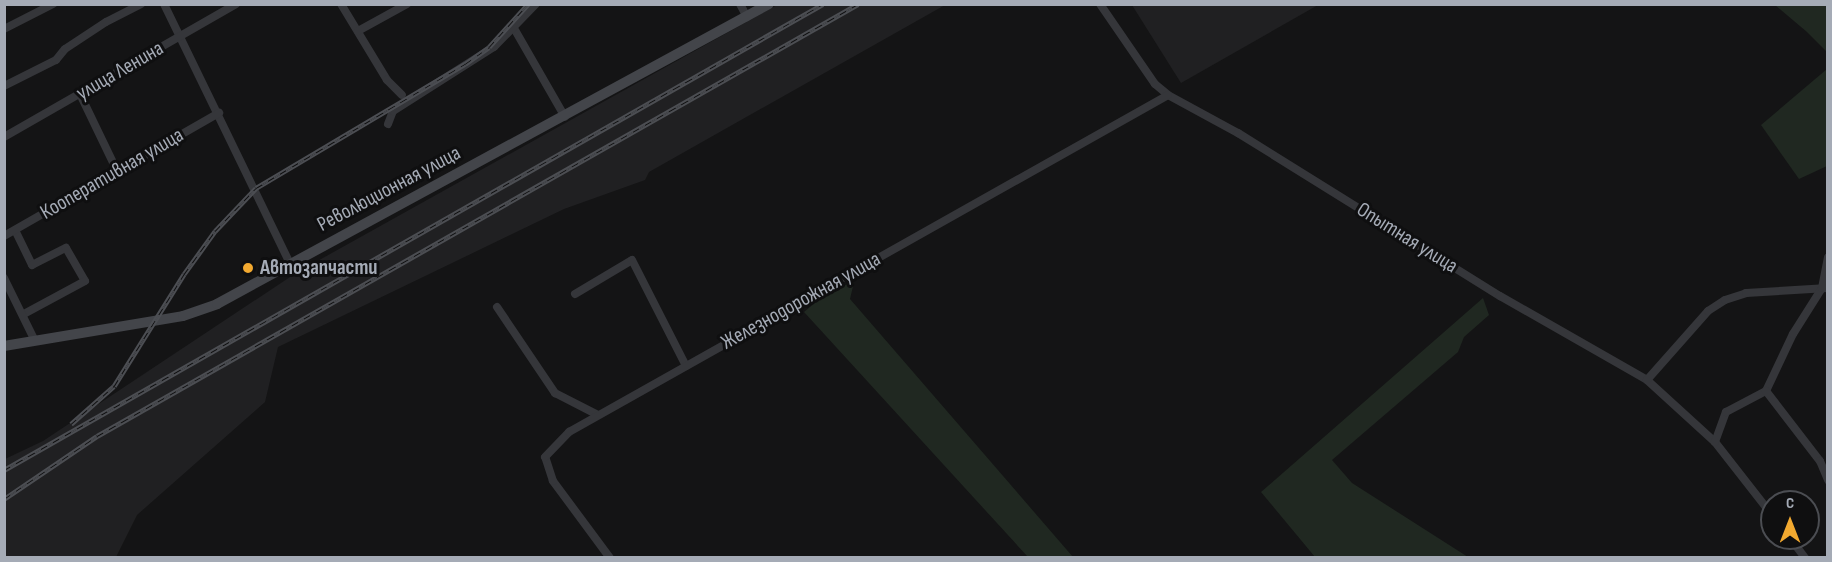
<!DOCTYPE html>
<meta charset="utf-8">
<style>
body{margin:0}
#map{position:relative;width:1832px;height:562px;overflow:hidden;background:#141415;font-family:"Sofia Sans Condensed",sans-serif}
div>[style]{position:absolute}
.built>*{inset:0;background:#202022}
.green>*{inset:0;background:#202821}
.street>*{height:8px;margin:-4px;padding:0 4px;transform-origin:4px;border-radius:4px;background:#35363a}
.secondary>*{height:10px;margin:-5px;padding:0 5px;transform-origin:5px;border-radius:5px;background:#43454a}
.rail>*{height:4.5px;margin-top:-2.25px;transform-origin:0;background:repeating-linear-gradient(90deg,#0f0f10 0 7px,#4c4e53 0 14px);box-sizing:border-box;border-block:2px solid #4c4e53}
.dots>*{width:16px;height:16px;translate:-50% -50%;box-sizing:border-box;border:3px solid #0f0f10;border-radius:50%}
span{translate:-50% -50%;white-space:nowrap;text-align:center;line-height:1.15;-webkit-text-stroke:6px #0f0f10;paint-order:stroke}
.street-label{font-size:21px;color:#a5abb6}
.poi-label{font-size:21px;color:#a5abb6;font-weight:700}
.left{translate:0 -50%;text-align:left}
.frame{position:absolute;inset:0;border:6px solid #a5abb6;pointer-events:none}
.north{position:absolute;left:1760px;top:490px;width:60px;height:60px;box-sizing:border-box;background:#0f0f10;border:2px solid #4b4d52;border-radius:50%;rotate:0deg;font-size:16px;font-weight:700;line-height:24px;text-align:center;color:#a5abb6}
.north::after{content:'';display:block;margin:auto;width:21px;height:27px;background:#f2a930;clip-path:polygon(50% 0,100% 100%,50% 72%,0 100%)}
</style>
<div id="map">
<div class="built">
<i style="clip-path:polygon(777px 5px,945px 5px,649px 172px,645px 180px,564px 209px,278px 347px,265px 402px,137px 515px,116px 557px,5px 558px,5px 459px,43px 441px,296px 273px)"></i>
<i style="clip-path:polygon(1132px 5px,1318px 5px,1181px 83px)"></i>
</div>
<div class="green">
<i style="clip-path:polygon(1775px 5px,1827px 5px,1827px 52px,1807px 32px)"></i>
<i style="clip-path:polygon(1827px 69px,1827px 166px,1799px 179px,1761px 125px)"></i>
<i style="clip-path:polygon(854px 282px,850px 299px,1073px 557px,1028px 557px,804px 312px,829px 291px)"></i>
<i style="clip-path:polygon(1483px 298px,1489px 315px,1464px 337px,1458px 352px,1332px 460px,1352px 483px,1468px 557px,1315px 557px,1261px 492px)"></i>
</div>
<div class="street">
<i style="left:164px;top:4px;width:289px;rotate:64.1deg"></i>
<i style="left:341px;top:4px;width:89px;rotate:58.8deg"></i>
<i style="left:387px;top:80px;width:21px;rotate:45deg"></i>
<i style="left:740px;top:4px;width:15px;rotate:62deg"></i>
<i style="left:1100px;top:4px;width:97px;rotate:55.5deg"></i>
<i style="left:1155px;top:84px;width:17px;rotate:40deg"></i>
<i style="left:1168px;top:95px;width:80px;rotate:28.5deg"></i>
<i style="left:1238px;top:133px;width:309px;rotate:31.9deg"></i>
<i style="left:1500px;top:296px;width:169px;rotate:29.7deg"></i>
<i style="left:1647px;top:380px;width:92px;rotate:42.4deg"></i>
<i style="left:1715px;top:442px;width:93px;rotate:52deg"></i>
<i style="left:4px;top:29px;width:55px;rotate:-27deg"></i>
<i style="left:515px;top:30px;width:100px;rotate:60.1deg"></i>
<i style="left:358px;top:31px;width:56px;rotate:-28.9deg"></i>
<i style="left:4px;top:86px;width:58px;rotate:-26.6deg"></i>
<i style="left:56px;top:60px;width:14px;rotate:-51deg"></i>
<i style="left:65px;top:49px;width:49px;rotate:-33.4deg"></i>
<i style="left:106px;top:22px;width:39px;rotate:-27deg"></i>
<i style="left:80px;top:94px;width:85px;rotate:64.3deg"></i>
<i style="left:388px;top:124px;width:14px;rotate:-69deg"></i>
<i style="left:393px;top:111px;width:120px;rotate:-32.4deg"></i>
<i style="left:494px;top:47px;width:60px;rotate:-45.7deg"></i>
<i style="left:4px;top:137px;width:267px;rotate:-29.8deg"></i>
<i style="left:15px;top:230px;width:39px;rotate:64deg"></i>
<i style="left:32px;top:265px;width:38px;rotate:-27deg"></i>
<i style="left:66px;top:248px;width:38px;rotate:60deg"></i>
<i style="left:85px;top:281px;width:69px;rotate:151.6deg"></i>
<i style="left:4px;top:236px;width:248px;rotate:-29.8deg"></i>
<i style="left:4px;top:278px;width:68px;rotate:63.8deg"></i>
<i style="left:575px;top:294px;width:66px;rotate:-30.8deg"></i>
<i style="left:632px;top:260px;width:119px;rotate:63deg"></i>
<i style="left:497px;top:307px;width:104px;rotate:56deg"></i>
<i style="left:555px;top:393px;width:48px;rotate:27.1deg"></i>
<i style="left:1647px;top:380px;width:92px;rotate:-48.5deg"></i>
<i style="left:1708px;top:311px;width:20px;rotate:-33deg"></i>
<i style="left:1725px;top:300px;width:22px;rotate:-18deg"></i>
<i style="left:1746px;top:293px;width:82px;rotate:-3.5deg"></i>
<i style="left:1766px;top:391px;width:63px;rotate:-64.7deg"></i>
<i style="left:1793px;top:334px;width:54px;rotate:-57.8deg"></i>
<i style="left:1822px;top:288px;width:31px;rotate:-79deg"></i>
<i style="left:1715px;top:442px;width:32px;rotate:-70deg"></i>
<i style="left:1726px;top:412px;width:45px;rotate:-27.7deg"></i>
<i style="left:1766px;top:391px;width:88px;rotate:52.4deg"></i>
<i style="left:1820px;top:461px;width:21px;rotate:67deg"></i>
<i style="left:1790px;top:538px;width:25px;rotate:53deg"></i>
<i style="left:610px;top:558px;width:96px;rotate:-126.5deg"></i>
<i style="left:553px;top:481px;width:25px;rotate:-108deg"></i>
<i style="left:545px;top:457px;width:35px;rotate:-46deg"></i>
<i style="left:569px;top:432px;width:687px;rotate:-29.36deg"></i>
</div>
<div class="secondary">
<i style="left:4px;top:346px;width:181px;rotate:-9.5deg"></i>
<i style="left:183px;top:316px;width:36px;rotate:-19deg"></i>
<i style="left:217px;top:304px;width:628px;rotate:-28.52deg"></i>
</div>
<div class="rail">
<i style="left:71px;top:424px;width:57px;rotate:-41.5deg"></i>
<i style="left:114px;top:386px;width:132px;rotate:-58deg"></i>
<i style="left:184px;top:274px;width:53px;rotate:-54.2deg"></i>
<i style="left:215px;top:231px;width:59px;rotate:-46.4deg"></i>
<i style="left:256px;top:188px;width:243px;rotate:-30.7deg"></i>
<i style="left:465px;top:64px;width:29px;rotate:-35deg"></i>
<i style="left:489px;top:47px;width:58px;rotate:-47.8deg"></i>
<i style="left:4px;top:470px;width:942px;rotate:-29.64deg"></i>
<i style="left:4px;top:499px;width:112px;rotate:-34.1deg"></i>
<i style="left:97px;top:436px;width:875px;rotate:-29.58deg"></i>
</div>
<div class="dots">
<i style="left:248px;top:268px;background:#f2a930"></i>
</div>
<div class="street-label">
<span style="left:120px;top:71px;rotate:-30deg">улица Ленина</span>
<span style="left:112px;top:174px;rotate:-30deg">Кооперативная улица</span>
<span style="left:389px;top:189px;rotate:-28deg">Революционная улица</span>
<span style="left:1407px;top:238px;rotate:32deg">Опытная улица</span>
<span style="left:801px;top:301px;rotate:-29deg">Железнодорожная улица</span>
</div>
<div class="poi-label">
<span class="left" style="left:260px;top:268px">Автозапчасти</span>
</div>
<div class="frame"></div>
<div class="north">С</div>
</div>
